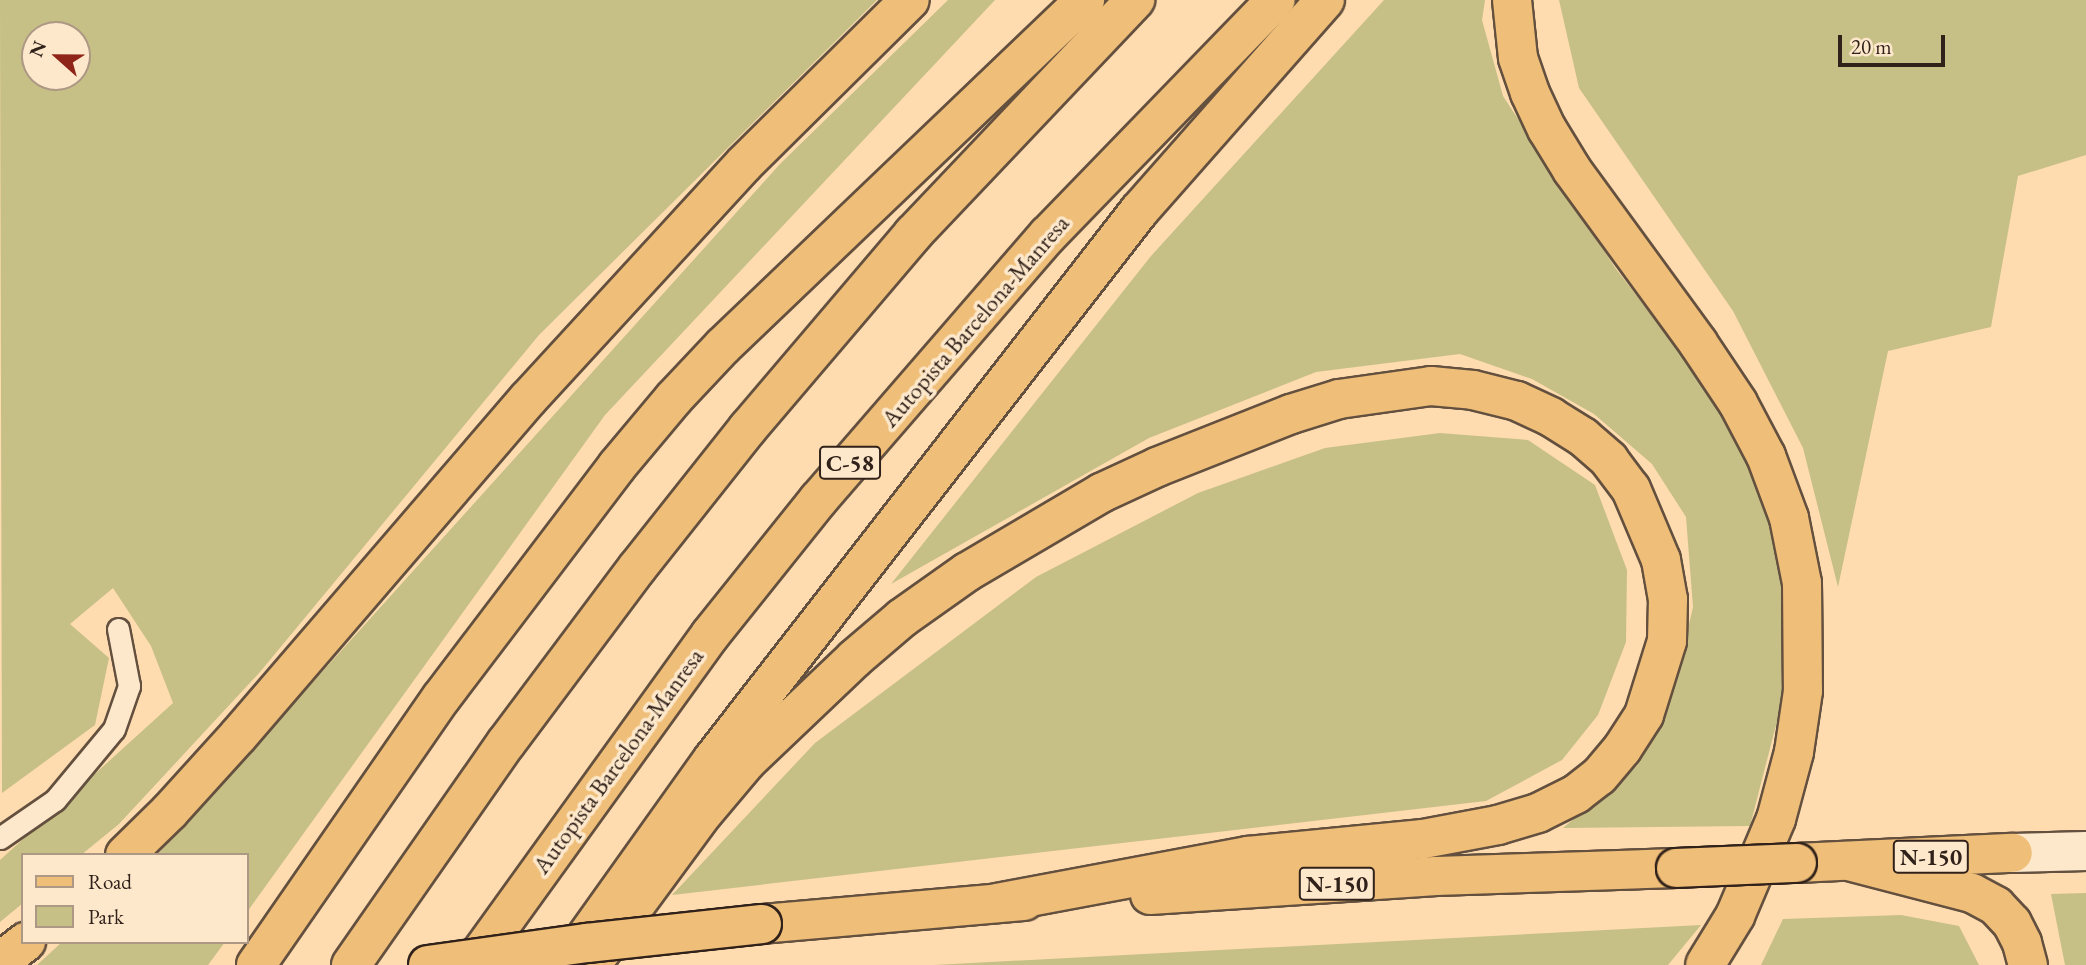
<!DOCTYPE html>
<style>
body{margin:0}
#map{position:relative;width:2086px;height:965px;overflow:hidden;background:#fedcaf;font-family:"EB Garamond",serif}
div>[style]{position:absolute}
.green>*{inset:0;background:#c6bf86}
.roads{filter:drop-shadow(2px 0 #64503f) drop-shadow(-2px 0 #64503f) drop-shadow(0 2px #64503f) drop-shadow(0 -2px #64503f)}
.service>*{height:21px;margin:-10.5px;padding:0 10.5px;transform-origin:10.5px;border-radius:10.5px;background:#fee8cb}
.secondary>*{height:38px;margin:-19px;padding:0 19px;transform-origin:19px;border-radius:19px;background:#fee8cb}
.primary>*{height:38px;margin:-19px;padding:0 19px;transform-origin:19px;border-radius:19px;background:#efbe78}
.motorway>*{height:38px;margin:-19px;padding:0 19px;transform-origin:19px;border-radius:19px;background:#efbe78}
.bridges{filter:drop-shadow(2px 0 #30211a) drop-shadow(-2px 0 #30211a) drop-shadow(0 2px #30211a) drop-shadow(0 -2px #30211a)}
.primary-bridge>*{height:38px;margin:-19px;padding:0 19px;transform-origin:19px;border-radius:19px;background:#efbe78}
span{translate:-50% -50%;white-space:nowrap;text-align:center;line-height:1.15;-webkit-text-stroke:7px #fee8cb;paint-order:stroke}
.shield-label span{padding:2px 5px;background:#fee8cb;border:2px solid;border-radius:5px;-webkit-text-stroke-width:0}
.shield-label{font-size:23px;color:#30211a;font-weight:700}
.street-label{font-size:24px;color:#30211a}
.legend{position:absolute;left:21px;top:853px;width:228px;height:91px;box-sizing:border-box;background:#fee8cb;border:2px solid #ac9884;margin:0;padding:9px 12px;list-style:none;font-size:21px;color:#30211a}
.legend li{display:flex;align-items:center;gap:14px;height:35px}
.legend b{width:35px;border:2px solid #ac9884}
.north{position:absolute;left:21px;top:21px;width:70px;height:70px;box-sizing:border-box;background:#fee8cb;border:2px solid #ac9884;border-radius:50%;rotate:291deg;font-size:19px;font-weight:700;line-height:28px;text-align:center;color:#30211a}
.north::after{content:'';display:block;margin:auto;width:24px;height:32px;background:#8f2418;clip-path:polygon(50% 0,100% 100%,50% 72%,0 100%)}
.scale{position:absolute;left:1838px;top:35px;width:107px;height:32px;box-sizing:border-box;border:4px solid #30211a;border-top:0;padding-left:9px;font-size:21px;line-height:24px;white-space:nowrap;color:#30211a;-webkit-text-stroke:5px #fee8cb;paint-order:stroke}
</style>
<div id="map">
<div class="green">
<i style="clip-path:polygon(evenodd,0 0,877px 0,539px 335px,260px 672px,119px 824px,81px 855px,23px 855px,23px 903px,0 922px,0 860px,173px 703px,151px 646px,113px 588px,70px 624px,109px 658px,95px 725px,2px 793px,0 0,35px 35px,77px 35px,77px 77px,35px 77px,35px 35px)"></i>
<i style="clip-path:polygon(948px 0,995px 0,605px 415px,247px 912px,247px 855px,157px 855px,780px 164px)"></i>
<i style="clip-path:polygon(1384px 0,1485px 0,1482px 20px,1503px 96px,1616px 269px,1712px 394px,1764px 492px,1786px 575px,1783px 698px,1750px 826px,1563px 828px,1638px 765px,1674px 689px,1693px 607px,1686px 517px,1652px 464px,1594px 414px,1532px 379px,1460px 354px,1316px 372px,1149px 438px,891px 584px,1151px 256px)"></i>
<i style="clip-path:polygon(1559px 0,2086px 0,2086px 155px,2018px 176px,1991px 327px,1888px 351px,1838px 587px,1803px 448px,1733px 311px,1579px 88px)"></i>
<i style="clip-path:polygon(1440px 433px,1528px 440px,1595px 485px,1627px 570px,1626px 642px,1598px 715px,1562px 760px,1486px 801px,672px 895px,815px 743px,1036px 577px,1198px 493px,1325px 448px)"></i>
<i style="clip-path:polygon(2086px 893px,2086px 965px,2065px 965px,2051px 894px)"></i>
<i style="clip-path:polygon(1901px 915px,1959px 926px,1979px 965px,1761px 965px,1783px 919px)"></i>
<i style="clip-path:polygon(1701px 925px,1668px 965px,934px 965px)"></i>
<i style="clip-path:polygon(62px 942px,225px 942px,208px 965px,37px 965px)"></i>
</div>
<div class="roads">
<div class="service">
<i style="left:0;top:838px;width:67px;rotate:-34.6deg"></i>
<i style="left:55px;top:800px;width:92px;rotate:-50.3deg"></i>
<i style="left:114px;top:729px;width:46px;rotate:-70.8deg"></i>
<i style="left:129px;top:686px;width:58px;rotate:-100.9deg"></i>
</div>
<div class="secondary">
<i style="left:2013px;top:853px;width:73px;rotate:-1.6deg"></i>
</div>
<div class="primary">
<i style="left:125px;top:855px;width:62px;rotate:-44.3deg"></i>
<i style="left:169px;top:812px;width:103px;rotate:-47.8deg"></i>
<i style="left:238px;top:736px;width:445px;rotate:-49.3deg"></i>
<i style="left:528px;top:399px;width:319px;rotate:-47.4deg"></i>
<i style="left:744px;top:164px;width:233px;rotate:-44.7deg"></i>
<i style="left:1849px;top:861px;width:127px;rotate:14.6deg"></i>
<i style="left:1972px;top:893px;width:27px;rotate:28deg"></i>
<i style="left:1996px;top:906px;width:23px;rotate:47deg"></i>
<i style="left:2012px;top:923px;width:22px;rotate:63deg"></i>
<i style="left:2022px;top:943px;width:23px;rotate:75deg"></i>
<i style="left:1797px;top:863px;width:216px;rotate:-2.7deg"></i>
<i style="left:1150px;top:895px;width:287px;rotate:-3.8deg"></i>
<i style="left:1436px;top:876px;width:240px;rotate:-1.9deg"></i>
<i style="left:762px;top:924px;width:263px;rotate:-5deg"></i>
<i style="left:0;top:962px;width:33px;rotate:-38deg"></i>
<i style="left:591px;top:965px;width:190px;rotate:-53.6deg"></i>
<i style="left:704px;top:812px;width:67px;rotate:-49.9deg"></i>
<i style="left:747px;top:761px;width:148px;rotate:-43.6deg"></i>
<i style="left:854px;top:659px;width:63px;rotate:-40.5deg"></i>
<i style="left:902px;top:618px;width:80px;rotate:-35.3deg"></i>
<i style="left:967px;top:572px;width:156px;rotate:-30.5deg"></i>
<i style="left:1101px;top:493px;width:62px;rotate:-24.9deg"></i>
<i style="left:1157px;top:467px;width:144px;rotate:-21.6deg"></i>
<i style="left:1291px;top:414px;width:50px;rotate:-17.4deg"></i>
<i style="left:1339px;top:399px;width:93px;rotate:-8deg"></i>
<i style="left:1431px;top:386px;width:42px;rotate:5.4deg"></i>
<i style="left:1473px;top:390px;width:45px;rotate:14deg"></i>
<i style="left:1517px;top:401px;width:38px;rotate:25deg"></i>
<i style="left:1551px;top:417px;width:38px;rotate:32deg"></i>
<i style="left:1583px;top:437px;width:35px;rotate:41deg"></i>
<i style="left:1609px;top:460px;width:36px;rotate:53deg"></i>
<i style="left:1631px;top:489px;width:77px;rotate:67.1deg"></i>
<i style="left:1661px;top:560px;width:40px;rotate:80deg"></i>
<i style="left:1668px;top:599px;width:42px;rotate:91.4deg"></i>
<i style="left:1667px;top:641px;width:77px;rotate:107.3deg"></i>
<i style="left:1644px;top:715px;width:40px;rotate:122.9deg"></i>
<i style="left:1622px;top:749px;width:35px;rotate:130deg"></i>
<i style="left:1599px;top:776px;width:29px;rotate:142deg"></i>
<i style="left:1576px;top:794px;width:42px;rotate:153.4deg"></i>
<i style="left:1538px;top:813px;width:42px;rotate:163.3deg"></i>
<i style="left:1498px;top:825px;width:76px;rotate:169.4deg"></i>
<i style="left:1423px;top:839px;width:176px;rotate:174.5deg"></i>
<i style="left:1248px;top:856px;width:254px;rotate:169.4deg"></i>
</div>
<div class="motorway">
<i style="left:1512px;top:0;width:58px;rotate:84.1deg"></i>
<i style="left:1518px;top:58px;width:37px;rotate:71deg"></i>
<i style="left:1530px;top:93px;width:40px;rotate:65deg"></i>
<i style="left:1547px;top:129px;width:48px;rotate:58.6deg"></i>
<i style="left:1572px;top:170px;width:214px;rotate:53.9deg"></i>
<i style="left:1698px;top:343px;width:72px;rotate:56.3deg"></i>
<i style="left:1738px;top:403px;width:60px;rotate:62.2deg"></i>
<i style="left:1766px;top:456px;width:66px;rotate:69.6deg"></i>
<i style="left:1789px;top:518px;width:66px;rotate:78.7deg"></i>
<i style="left:1802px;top:583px;width:108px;rotate:89.5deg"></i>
<i style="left:1803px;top:691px;width:62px;rotate:98.4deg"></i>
<i style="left:1794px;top:752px;width:69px;rotate:105deg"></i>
<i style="left:1776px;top:819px;width:105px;rotate:112.9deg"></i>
<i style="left:1735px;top:916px;width:57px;rotate:121.5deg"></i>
<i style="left:256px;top:965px;width:325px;rotate:-55.3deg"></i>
<i style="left:441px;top:698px;width:291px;rotate:-52.8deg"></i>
<i style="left:617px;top:466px;width:89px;rotate:-50deg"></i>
<i style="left:674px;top:398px;width:71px;rotate:-46.7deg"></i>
<i style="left:723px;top:346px;width:501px;rotate:-43.71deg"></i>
<i style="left:351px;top:965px;width:271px;rotate:-55.1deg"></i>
<i style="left:506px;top:743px;width:219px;rotate:-53.2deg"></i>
<i style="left:637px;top:568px;width:179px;rotate:-51.6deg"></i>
<i style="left:748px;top:428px;width:255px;rotate:-49.6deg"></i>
<i style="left:913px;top:234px;width:323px;rotate:-46.5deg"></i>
<i style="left:472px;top:965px;width:407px;rotate:-54.2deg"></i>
<i style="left:710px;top:635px;width:174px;rotate:-51.3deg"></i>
<i style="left:819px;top:499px;width:349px;rotate:-49.1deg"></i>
<i style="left:1048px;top:235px;width:327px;rotate:-45.9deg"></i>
<i style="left:566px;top:965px;width:253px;rotate:-54.5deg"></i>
<i style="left:713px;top:759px;width:694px;rotate:-52.14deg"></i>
<i style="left:1139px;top:211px;width:281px;rotate:-48.6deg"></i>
</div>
</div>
<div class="bridges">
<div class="primary-bridge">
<i style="left:1676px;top:868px;width:121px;rotate:-2.4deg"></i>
<i style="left:428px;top:965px;width:161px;rotate:-7.9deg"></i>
<i style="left:587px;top:943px;width:176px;rotate:-6.2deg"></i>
</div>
</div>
<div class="shield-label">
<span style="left:850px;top:463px">C-58</span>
<span style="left:1931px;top:857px">N-150</span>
<span style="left:1337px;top:884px">N-150</span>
</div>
<div class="street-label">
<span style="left:975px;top:321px;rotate:-49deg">Autopista Barcelona-Manresa</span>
<span style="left:618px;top:761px;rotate:-54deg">Autopista Barcelona-Manresa</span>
</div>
<ul class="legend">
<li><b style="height:9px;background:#efbe78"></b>Road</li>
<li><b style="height:19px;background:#c6bf86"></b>Park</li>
</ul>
<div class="north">N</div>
<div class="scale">20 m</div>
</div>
